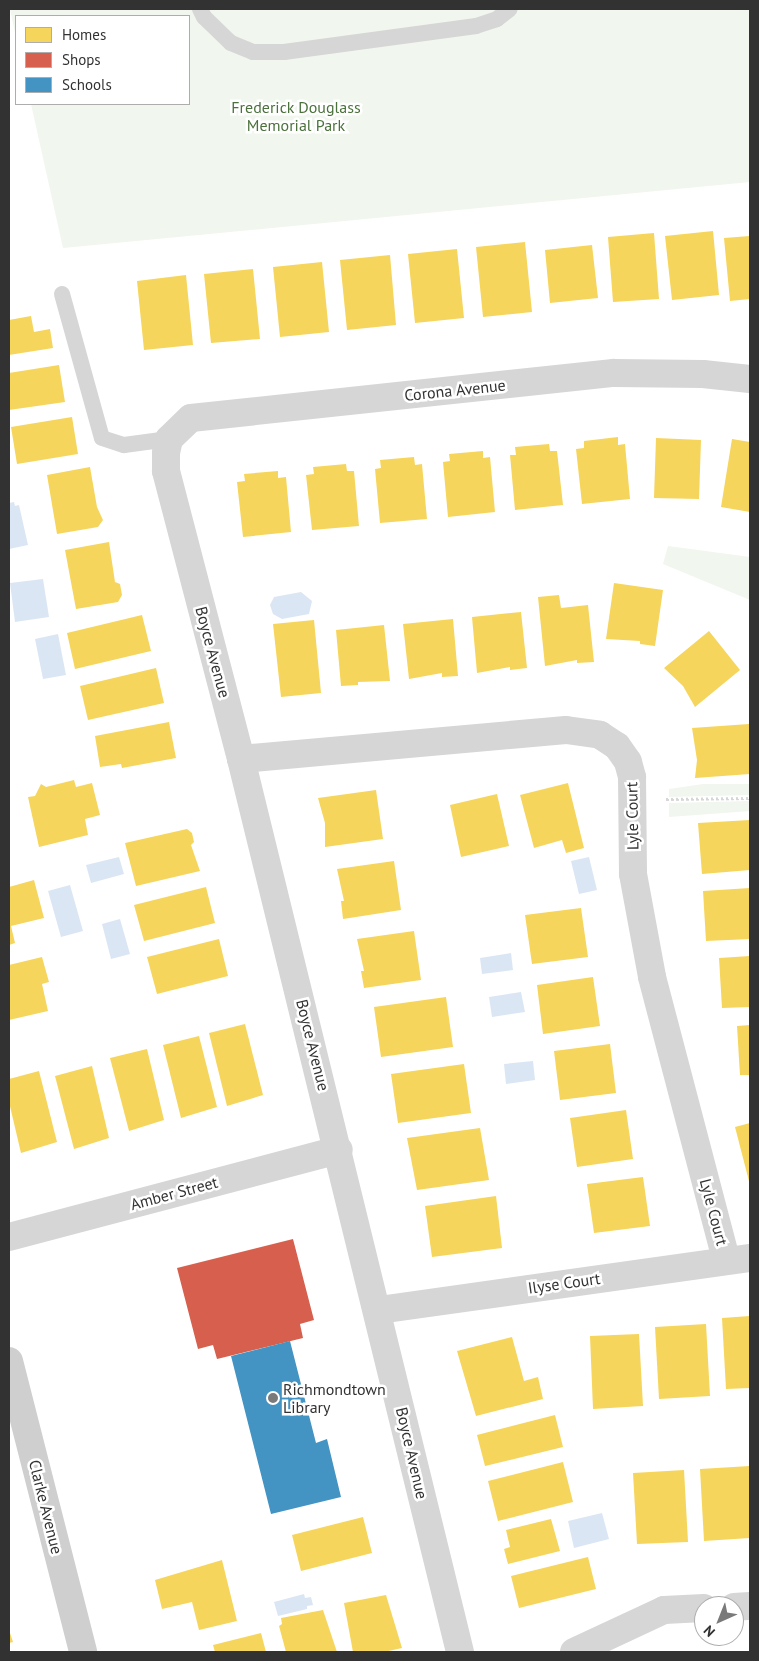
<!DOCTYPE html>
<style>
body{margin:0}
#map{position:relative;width:759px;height:1661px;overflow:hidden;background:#fff;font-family:"PT Sans",sans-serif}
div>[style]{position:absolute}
.green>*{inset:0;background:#f1f6ee}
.water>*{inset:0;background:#dbe6f4}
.homes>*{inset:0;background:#f6d55c}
.shops>*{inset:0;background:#d6604d}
.schools>*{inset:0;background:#4393c3}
.path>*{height:3px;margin-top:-1.5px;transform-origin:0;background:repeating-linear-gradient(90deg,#d6d6d6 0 2.5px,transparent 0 5px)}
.lane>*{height:16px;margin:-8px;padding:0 8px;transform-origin:8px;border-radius:8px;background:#d6d6d6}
.street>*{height:28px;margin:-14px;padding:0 14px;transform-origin:14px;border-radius:14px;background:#d6d6d6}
.secondary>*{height:28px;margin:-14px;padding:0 14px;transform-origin:14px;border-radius:14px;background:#cfcfcf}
.dots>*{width:14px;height:14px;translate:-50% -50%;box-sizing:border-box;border:2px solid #fff;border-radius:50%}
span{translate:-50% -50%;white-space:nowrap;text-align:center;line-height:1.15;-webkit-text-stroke:5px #fff;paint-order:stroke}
.park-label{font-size:16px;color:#4b713c}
.street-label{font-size:16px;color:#323232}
.poi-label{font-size:16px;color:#323232}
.left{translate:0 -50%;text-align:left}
.frame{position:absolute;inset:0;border:10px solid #323232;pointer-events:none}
.legend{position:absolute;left:15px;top:15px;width:175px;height:90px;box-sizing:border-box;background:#fff;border:1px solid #adadad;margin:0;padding:6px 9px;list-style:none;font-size:15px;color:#323232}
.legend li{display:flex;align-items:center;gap:10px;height:25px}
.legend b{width:25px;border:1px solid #adadad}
.north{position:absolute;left:694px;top:1596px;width:50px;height:50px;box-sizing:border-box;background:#fff;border:1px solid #adadad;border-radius:50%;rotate:224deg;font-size:14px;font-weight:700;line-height:20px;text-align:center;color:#323232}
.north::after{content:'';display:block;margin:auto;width:18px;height:22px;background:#7a7a7a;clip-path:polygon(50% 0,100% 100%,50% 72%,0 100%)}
</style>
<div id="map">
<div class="green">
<i style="clip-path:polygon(10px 9px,750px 9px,750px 182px,63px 248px,31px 104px,189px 104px,189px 16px,16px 16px,16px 37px)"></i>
<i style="clip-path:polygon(668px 546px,750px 557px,750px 600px,663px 564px)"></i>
<i style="clip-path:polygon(703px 784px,750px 784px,750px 795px,669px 797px,669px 789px)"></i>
<i style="clip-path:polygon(750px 801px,750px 811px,669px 817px,669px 803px)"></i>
</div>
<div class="water">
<i style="clip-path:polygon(14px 502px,15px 506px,19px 505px,28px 545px,9px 549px,9px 503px)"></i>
<i style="clip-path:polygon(43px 579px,49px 617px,15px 622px,10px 583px)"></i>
<i style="clip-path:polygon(301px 592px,312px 601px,309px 614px,282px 619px,273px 614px,270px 605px,274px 597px)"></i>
<i style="clip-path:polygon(58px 634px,66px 675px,43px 679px,35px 639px)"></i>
<i style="clip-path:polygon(119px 857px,124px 874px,91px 883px,86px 865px)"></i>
<i style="clip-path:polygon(589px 857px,597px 890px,579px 894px,571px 861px)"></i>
<i style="clip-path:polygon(70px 885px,83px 931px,61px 937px,48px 891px)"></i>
<i style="clip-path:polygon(120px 919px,130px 954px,111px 959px,102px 924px)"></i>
<i style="clip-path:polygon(511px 953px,513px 970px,482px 974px,480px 958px)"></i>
<i style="clip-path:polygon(521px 992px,525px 1012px,492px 1017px,489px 997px)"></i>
<i style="clip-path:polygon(533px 1061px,535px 1080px,506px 1084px,504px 1064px)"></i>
<i style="clip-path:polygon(602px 1513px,609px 1539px,574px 1548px,568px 1521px)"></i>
<i style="clip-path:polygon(304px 1594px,305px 1598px,311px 1597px,313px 1605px,307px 1606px,307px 1609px,278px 1616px,274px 1602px)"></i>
</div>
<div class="homes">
<i style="clip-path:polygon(713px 231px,719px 295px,672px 300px,665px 236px)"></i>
<i style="clip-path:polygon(654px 233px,659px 299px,613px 302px,608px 237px)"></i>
<i style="clip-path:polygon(750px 236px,750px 299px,730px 301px,724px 238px)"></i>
<i style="clip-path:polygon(525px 242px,532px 312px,483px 317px,476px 247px)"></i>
<i style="clip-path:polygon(592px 245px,598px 298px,550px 303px,545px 250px)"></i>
<i style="clip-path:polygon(457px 249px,464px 318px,415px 323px,408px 254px)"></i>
<i style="clip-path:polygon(390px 255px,396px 325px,347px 330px,340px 260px)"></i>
<i style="clip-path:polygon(322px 262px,329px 332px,280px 337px,273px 267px)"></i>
<i style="clip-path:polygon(253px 269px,260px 339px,211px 343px,204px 274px)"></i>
<i style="clip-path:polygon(186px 275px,193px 345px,144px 350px,137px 281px)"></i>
<i style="clip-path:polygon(31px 316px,34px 332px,50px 329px,53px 348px,9px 355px,9px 320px)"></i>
<i style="clip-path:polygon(59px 365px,65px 402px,9px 410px,9px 373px)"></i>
<i style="clip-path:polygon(72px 417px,78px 454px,17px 464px,11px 427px)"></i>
<i style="clip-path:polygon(618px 437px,618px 445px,625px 444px,630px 499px,582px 504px,576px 449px,584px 448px,584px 441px)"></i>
<i style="clip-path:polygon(656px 438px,701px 440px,699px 499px,654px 498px)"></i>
<i style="clip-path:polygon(732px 439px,750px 442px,750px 512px,721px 507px)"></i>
<i style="clip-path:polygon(549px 444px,550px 451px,557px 451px,563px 505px,515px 510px,510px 455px,516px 455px,515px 447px)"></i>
<i style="clip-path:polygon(483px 451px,483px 458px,490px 457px,495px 512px,448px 517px,443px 462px,450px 461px,449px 454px)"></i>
<i style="clip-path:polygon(414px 457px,415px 465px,422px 464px,427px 519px,380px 523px,375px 469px,381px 468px,380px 460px)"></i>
<i style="clip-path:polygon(346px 464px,347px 471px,354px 471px,359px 526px,312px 530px,306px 475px,314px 474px,313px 467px)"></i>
<i style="clip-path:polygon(90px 467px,97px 507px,103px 520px,98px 527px,57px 534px,47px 475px)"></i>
<i style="clip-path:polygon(278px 471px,278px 478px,286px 477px,291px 532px,243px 537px,237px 482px,245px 481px,244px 474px)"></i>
<i style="clip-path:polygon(109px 542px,115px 582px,120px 584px,122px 595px,118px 602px,76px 609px,65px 550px)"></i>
<i style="clip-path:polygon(614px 583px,663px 590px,655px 646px,640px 644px,640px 641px,606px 639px)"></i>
<i style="clip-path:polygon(559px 595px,561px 608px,588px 605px,594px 662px,577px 663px,577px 660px,545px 666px,538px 597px)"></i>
<i style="clip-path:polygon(521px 612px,527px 668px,510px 670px,510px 667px,477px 673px,472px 617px)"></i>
<i style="clip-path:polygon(142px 615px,151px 651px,75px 669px,67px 633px)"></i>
<i style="clip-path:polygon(453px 619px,458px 676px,442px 677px,442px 673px,409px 679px,403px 624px)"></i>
<i style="clip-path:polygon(314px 620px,321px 693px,281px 697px,273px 624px)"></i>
<i style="clip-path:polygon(384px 625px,390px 681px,358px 682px,358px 685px,341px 686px,336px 630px)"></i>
<i style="clip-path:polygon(709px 631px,740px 670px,695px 707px,683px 686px,664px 668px)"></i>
<i style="clip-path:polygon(156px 668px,164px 703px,88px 720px,80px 686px)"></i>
<i style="clip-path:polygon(169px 722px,176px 758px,122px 768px,121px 764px,100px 767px,95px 736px)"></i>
<i style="clip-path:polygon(749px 724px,750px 774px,695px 778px,697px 760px,692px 728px)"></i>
<i style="clip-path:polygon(74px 780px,76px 787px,92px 783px,100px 815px,85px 819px,88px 835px,39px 847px,28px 797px,35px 796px,41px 784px,46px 787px)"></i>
<i style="clip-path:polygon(568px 783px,584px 848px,566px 853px,562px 840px,534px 848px,520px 795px)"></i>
<i style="clip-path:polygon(376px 790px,383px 839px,325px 847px,325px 823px,318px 798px)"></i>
<i style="clip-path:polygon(497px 794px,509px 846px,461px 857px,450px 805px)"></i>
<i style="clip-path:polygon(750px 820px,750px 870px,702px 874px,698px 823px)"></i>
<i style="clip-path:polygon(187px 829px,192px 833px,194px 842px,191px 845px,200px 871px,136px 886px,125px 843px)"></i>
<i style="clip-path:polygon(394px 861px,401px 910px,343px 919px,341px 901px,344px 901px,337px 869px)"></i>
<i style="clip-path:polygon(34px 880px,44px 918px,11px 926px,15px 943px,9px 945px,9px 887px)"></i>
<i style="clip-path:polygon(206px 887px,215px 923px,144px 941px,134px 905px)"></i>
<i style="clip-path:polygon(750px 888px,750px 939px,706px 941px,703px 891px)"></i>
<i style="clip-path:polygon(581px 908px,588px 957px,532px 964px,525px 915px)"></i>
<i style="clip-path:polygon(414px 931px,421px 980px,364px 988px,361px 971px,364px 971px,357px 939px)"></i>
<i style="clip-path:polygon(219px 939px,228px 976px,157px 994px,147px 957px)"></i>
<i style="clip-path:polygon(750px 956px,750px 1007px,722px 1008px,719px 958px)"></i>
<i style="clip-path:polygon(42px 957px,49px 982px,42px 984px,48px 1011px,9px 1020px,9px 965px)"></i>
<i style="clip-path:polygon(593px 977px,600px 1026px,543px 1034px,537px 985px)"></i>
<i style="clip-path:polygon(446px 997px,453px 1047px,381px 1057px,374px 1007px)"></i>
<i style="clip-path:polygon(245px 1024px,263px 1095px,227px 1106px,209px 1033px)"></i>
<i style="clip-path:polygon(750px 1025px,750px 1075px,740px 1075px,737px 1026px)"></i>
<i style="clip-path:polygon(199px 1036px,217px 1107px,181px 1118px,163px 1045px)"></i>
<i style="clip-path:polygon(610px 1044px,616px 1093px,560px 1100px,554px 1051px)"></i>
<i style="clip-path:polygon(147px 1049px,164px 1120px,129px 1131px,110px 1058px)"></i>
<i style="clip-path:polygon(464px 1064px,471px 1113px,398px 1123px,391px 1074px)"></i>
<i style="clip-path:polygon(92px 1066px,109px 1138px,74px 1149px,55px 1076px)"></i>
<i style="clip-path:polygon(39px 1071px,57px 1142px,21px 1153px,9px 1102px,9px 1079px)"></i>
<i style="clip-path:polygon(626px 1110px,633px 1159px,577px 1167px,570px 1118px)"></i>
<i style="clip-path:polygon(750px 1123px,750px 1185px,735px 1127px)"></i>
<i style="clip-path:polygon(480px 1128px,489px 1180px,417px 1190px,407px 1138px)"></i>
<i style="clip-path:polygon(643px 1177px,650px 1226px,594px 1233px,587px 1184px)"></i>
<i style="clip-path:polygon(496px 1196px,502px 1248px,432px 1257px,425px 1206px)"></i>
<i style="clip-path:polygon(750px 1316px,750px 1388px,726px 1389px,722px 1318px)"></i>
<i style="clip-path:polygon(706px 1324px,710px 1396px,659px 1399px,655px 1327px)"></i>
<i style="clip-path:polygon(639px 1334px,643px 1406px,593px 1409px,590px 1336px)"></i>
<i style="clip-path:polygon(512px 1337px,524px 1381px,538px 1377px,543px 1399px,476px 1416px,457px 1351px)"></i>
<i style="clip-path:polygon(555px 1415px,563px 1447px,485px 1466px,477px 1435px)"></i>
<i style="clip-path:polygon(563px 1462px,573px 1502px,498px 1521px,488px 1481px)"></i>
<i style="clip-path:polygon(750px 1466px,750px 1538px,704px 1541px,700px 1469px)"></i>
<i style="clip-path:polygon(684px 1470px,688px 1542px,637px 1544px,633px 1473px)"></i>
<i style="clip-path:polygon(363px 1517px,372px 1553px,301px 1571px,292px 1535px)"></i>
<i style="clip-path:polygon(551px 1519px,560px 1551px,508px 1564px,504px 1549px,510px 1547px,506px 1530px)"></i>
<i style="clip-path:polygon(588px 1557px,596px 1589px,519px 1608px,511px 1576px)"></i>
<i style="clip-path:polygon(222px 1560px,237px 1621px,199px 1630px,192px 1602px,162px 1609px,155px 1580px)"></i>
<i style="clip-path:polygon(386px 1595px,402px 1648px,384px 1652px,353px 1652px,344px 1603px)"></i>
<i style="clip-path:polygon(323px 1610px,337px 1652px,286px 1652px,279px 1626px,282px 1624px,281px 1618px)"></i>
<i style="clip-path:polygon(9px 1630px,13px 1642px,9px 1643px)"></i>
<i style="clip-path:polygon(261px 1633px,266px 1652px,215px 1652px,213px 1645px)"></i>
</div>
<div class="shops">
<i style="clip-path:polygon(293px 1239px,314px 1320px,300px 1324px,303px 1338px,217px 1359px,213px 1345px,198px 1349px,177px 1268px)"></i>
</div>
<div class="schools">
<i style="clip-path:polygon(290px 1341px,316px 1443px,327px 1439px,341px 1497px,271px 1514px,231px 1356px)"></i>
</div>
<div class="path">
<i style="left:666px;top:799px;width:84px;rotate:-0.7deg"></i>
</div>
<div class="lane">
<i style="left:200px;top:9px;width:9px;rotate:63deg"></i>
<i style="left:204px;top:17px;width:37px;rotate:44deg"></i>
<i style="left:231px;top:43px;width:24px;rotate:22deg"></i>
<i style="left:253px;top:52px;width:31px"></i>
<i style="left:284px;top:52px;width:194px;rotate:-7.7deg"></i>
<i style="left:476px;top:26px;width:22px;rotate:-18deg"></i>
<i style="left:497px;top:19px;width:16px;rotate:-38deg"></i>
<i style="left:62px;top:294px;width:149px;rotate:74.5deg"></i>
<i style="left:102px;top:438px;width:23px;rotate:18deg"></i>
<i style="left:124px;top:445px;width:45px;rotate:-7.6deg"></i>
</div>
<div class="street">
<i style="left:241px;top:759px;width:326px;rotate:-5.1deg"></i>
<i style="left:566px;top:730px;width:34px;rotate:8deg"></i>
<i style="left:600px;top:735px;width:20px;rotate:33deg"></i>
<i style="left:617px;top:746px;width:19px;rotate:55deg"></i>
<i style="left:628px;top:762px;width:16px;rotate:75deg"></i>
<i style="left:632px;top:777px;width:97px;rotate:89.4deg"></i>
<i style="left:633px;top:874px;width:105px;rotate:79.5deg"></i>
<i style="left:652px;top:977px;width:293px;rotate:75.3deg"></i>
<i style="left:9px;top:1237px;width:341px;rotate:-14.8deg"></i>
<i style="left:379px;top:1310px;width:375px;rotate:-8deg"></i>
<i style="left:734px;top:1607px;width:16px;rotate:-4deg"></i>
<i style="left:460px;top:1652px;width:919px;rotate:-103.78deg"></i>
<i style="left:241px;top:759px;width:298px;rotate:-104.6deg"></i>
<i style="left:166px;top:471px;width:18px;rotate:-90deg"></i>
<i style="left:166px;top:453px;width:14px;rotate:-78deg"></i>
<i style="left:169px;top:439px;width:30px;rotate:-44deg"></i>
<i style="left:191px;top:418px;width:425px;rotate:-6.1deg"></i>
<i style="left:614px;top:373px;width:89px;rotate:0.6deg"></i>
<i style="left:703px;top:374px;width:47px;rotate:6.1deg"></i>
<i style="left:574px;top:1652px;width:99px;rotate:-25deg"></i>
<i style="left:664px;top:1610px;width:40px;rotate:-2.9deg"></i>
</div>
<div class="secondary">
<i style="left:9px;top:1361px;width:300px;rotate:75.7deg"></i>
</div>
<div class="dots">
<i style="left:273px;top:1398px;background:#7a7a7a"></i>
</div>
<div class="park-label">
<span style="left:296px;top:116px">Frederick Douglass<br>Memorial Park</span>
</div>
<div class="street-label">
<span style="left:455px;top:390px;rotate:-6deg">Corona Avenue</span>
<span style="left:213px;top:652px;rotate:75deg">Boyce Avenue</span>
<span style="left:632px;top:816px;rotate:-91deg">Lyle Court</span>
<span style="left:313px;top:1045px;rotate:76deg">Boyce Avenue</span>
<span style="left:174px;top:1193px;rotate:-15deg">Amber Street</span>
<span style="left:714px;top:1212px;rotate:75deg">Lyle Court</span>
<span style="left:564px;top:1283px;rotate:-8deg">Ilyse Court</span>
<span style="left:412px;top:1453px;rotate:77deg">Boyce Avenue</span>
<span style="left:46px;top:1507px;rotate:76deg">Clarke Avenue</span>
</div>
<div class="poi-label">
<span class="left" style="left:283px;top:1398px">Richmondtown<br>Library</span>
</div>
<div class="frame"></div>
<ul class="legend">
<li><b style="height:14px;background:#f6d55c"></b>Homes</li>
<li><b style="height:14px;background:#d6604d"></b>Shops</li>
<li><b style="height:14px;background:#4393c3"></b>Schools</li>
</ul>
<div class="north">N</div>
</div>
